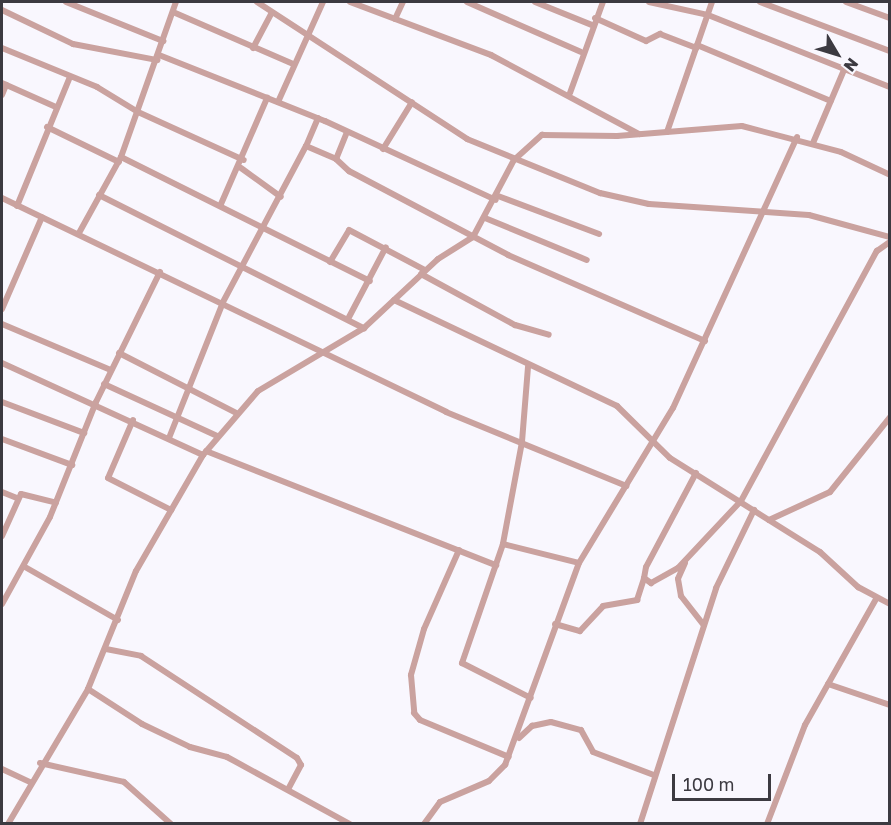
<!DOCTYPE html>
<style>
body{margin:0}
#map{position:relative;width:891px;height:825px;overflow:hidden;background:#f9f7fe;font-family:"Golos Text",sans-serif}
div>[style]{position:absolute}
.street>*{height:6px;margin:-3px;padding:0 3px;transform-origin:3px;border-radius:3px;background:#caa29f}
span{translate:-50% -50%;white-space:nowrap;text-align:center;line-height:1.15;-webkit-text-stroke:4.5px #f9f7fe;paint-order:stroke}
.frame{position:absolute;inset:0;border:3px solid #3c3a41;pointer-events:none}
.north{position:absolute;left:807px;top:24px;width:60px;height:60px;-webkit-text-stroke:4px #f9f7fe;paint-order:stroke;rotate:128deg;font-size:16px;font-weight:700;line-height:24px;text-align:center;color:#3c3a41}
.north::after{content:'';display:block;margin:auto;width:21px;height:27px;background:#3c3a41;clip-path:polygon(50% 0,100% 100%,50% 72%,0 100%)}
.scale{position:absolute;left:672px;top:774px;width:99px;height:27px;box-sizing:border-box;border:3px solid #3c3a41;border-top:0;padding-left:8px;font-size:18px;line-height:21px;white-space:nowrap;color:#3c3a41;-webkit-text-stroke:4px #f9f7fe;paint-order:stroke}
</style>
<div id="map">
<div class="street">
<i style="left:66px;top:2px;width:105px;rotate:21.9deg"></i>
<i style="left:257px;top:2px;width:251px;rotate:33.1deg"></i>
<i style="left:467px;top:139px;width:144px;rotate:22.1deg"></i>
<i style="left:600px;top:193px;width:50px;rotate:12.7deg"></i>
<i style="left:649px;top:204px;width:160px;rotate:3.9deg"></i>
<i style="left:809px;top:215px;width:84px;rotate:15.2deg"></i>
<i style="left:350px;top:2px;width:151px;rotate:20.6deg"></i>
<i style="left:491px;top:55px;width:168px;rotate:28.1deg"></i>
<i style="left:467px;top:2px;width:124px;rotate:23.7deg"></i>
<i style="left:535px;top:2px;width:61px;rotate:22deg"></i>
<i style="left:649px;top:2px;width:60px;rotate:12.4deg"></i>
<i style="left:708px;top:15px;width:196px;rotate:21.6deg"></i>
<i style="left:760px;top:2px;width:139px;rotate:20.7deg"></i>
<i style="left:846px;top:2px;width:47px;rotate:20deg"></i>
<i style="left:2px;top:10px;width:79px;rotate:25.6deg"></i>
<i style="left:73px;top:44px;width:86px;rotate:10.8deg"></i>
<i style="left:173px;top:12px;width:131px;rotate:23.4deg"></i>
<i style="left:595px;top:18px;width:56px;rotate:24.3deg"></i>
<i style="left:646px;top:41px;width:16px;rotate:-27deg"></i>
<i style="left:660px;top:34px;width:39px;rotate:21deg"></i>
<i style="left:395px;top:19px;width:19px;rotate:-65deg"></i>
<i style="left:697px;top:45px;width:145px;rotate:22.7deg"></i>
<i style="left:2px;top:48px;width:103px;rotate:22.3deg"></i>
<i style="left:97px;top:87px;width:48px;rotate:31.4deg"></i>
<i style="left:138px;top:112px;width:116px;rotate:24.4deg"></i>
<i style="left:253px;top:48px;width:40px;rotate:-62deg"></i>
<i style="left:159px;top:55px;width:179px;rotate:21.7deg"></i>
<i style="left:325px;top:121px;width:188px;rotate:24.8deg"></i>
<i style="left:2px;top:83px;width:59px;rotate:24deg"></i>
<i style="left:570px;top:93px;width:97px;rotate:-70.1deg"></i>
<i style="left:2px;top:95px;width:11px;rotate:-68deg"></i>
<i style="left:278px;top:102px;width:110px;rotate:-65.8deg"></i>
<i style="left:318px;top:118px;width:30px;rotate:113deg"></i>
<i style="left:306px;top:146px;width:33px;rotate:23deg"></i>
<i style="left:47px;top:127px;width:80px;rotate:25.9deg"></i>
<i style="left:347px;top:132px;width:29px;rotate:112deg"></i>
<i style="left:336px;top:159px;width:18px;rotate:43deg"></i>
<i style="left:349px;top:171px;width:180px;rotate:27.8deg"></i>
<i style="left:508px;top:255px;width:215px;rotate:23.6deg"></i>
<i style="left:667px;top:132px;width:138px;rotate:-70.9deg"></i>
<i style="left:813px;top:143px;width:79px;rotate:-67deg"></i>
<i style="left:383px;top:149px;width:55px;rotate:-58.3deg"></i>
<i style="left:121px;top:157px;width:278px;rotate:26.5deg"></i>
<i style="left:241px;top:168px;width:49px;rotate:35.9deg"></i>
<i style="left:99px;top:195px;width:297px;rotate:26.7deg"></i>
<i style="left:498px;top:196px;width:108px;rotate:20.6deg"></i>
<i style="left:2px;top:198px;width:493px;rotate:25.7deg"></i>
<i style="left:446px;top:412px;width:195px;rotate:22.3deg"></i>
<i style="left:221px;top:204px;width:116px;rotate:-66.5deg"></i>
<i style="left:17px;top:206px;width:139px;rotate:-67.7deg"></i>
<i style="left:485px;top:218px;width:110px;rotate:22.4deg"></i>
<i style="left:79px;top:233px;width:87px;rotate:-61.1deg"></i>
<i style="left:121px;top:157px;width:164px;rotate:-70.5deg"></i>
<i style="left:330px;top:262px;width:37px;rotate:-59deg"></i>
<i style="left:349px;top:230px;width:86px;rotate:27.8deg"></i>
<i style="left:421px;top:274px;width:107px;rotate:28.5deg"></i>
<i style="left:515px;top:325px;width:35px;rotate:16deg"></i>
<i style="left:394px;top:300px;width:247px;rotate:25.4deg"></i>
<i style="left:617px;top:406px;width:74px;rotate:44.5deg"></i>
<i style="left:670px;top:458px;width:177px;rotate:32.1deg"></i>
<i style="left:820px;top:552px;width:52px;rotate:42.6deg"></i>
<i style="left:858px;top:587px;width:36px;rotate:28deg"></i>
<i style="left:2px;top:309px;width:100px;rotate:-66.5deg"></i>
<i style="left:348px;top:319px;width:81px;rotate:-62.2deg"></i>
<i style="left:2px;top:324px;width:118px;rotate:22.9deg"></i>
<i style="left:119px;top:353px;width:131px;rotate:27.1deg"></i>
<i style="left:2px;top:363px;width:221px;rotate:24.6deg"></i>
<i style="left:528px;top:367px;width:75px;rotate:94.6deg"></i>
<i style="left:522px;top:442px;width:104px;rotate:100.6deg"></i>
<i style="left:503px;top:544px;width:126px;rotate:109deg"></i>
<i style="left:462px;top:663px;width:77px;rotate:26.9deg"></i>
<i style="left:104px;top:384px;width:124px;rotate:24.7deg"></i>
<i style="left:2px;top:402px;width:88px;rotate:20.7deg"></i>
<i style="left:133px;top:420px;width:63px;rotate:113.3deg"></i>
<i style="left:108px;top:478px;width:71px;rotate:26.9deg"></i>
<i style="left:169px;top:438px;width:146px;rotate:-68.3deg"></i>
<i style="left:223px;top:302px;width:177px;rotate:-62deg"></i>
<i style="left:2px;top:439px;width:75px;rotate:20.4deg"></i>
<i style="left:206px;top:451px;width:312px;rotate:21.5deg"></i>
<i style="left:696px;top:473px;width:106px;rotate:118deg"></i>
<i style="left:646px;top:567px;width:11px;rotate:100deg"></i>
<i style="left:644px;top:578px;width:9px;rotate:36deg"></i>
<i style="left:651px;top:583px;width:31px;rotate:-29deg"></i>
<i style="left:678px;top:568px;width:92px;rotate:-46.8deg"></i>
<i style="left:741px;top:501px;width:285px;rotate:-61.5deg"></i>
<i style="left:877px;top:251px;width:16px;rotate:-35deg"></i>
<i style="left:2px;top:492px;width:16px;rotate:22deg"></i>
<i style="left:769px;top:520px;width:67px;rotate:-24.7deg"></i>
<i style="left:830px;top:492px;width:96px;rotate:-51.3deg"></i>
<i style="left:2px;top:536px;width:46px;rotate:-65.7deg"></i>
<i style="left:21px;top:494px;width:36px;rotate:14deg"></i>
<i style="left:503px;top:544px;width:78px;rotate:14deg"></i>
<i style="left:459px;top:550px;width:86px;rotate:113.9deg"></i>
<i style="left:424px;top:629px;width:48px;rotate:105.8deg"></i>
<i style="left:411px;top:675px;width:38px;rotate:85deg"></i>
<i style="left:414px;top:713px;width:9px;rotate:49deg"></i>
<i style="left:420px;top:720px;width:96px;rotate:22.6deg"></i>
<i style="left:685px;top:563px;width:17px;rotate:114deg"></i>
<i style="left:678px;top:579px;width:17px;rotate:80deg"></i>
<i style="left:681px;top:596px;width:37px;rotate:52deg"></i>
<i style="left:25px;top:567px;width:107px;rotate:29.7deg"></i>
<i style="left:2px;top:604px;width:99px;rotate:-61.1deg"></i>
<i style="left:50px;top:517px;width:124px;rotate:-68.2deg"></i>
<i style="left:96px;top:402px;width:145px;rotate:-63.8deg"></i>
<i style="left:555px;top:624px;width:26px;rotate:16deg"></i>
<i style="left:580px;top:631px;width:34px;rotate:-47deg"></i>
<i style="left:603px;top:606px;width:35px;rotate:-10deg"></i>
<i style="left:637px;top:600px;width:23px;rotate:-72deg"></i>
<i style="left:106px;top:649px;width:36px;rotate:11deg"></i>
<i style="left:141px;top:656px;width:186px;rotate:33.2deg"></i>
<i style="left:297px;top:758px;width:8px;rotate:60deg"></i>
<i style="left:301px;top:765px;width:27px;rotate:118deg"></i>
<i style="left:828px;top:684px;width:65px;rotate:18.7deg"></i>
<i style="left:88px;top:689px;width:64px;rotate:32.9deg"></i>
<i style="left:142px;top:724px;width:53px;rotate:25.6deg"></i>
<i style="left:190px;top:747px;width:38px;rotate:15deg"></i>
<i style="left:227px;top:757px;width:140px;rotate:28.6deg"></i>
<i style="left:519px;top:738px;width:18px;rotate:-43deg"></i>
<i style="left:532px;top:726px;width:19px;rotate:-12deg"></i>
<i style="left:551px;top:722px;width:31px;rotate:15deg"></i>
<i style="left:581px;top:730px;width:25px;rotate:61deg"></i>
<i style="left:593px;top:752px;width:65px;rotate:20.7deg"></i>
<i style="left:40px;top:763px;width:86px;rotate:12.7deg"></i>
<i style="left:124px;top:782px;width:63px;rotate:41.8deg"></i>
<i style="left:2px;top:769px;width:31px;rotate:25deg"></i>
<i style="left:8px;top:824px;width:157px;rotate:-59.3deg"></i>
<i style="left:88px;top:689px;width:127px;rotate:-67.9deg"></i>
<i style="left:136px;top:571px;width:134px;rotate:-60deg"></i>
<i style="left:203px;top:455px;width:84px;rotate:-49.3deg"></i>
<i style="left:258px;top:391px;width:123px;rotate:-30.7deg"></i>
<i style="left:364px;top:328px;width:101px;rotate:-43deg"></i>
<i style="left:438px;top:259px;width:41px;rotate:-32.2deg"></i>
<i style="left:473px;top:237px;width:87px;rotate:-62deg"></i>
<i style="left:514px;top:160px;width:38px;rotate:-42deg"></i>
<i style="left:542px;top:135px;width:75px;rotate:0.8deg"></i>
<i style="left:617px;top:136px;width:125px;rotate:-4.6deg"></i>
<i style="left:742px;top:126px;width:102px;rotate:14.7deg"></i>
<i style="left:841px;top:152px;width:54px;rotate:25.1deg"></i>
<i style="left:424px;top:824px;width:27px;rotate:-54deg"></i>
<i style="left:440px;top:802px;width:53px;rotate:-23.2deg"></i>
<i style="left:489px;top:781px;width:23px;rotate:-45deg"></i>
<i style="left:505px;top:765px;width:215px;rotate:-69.9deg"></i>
<i style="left:579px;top:563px;width:181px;rotate:-58.8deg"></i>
<i style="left:673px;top:408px;width:298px;rotate:-65.4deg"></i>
<i style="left:640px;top:824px;width:248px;rotate:-72.1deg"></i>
<i style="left:716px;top:588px;width:87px;rotate:-64deg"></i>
<i style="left:767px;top:824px;width:106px;rotate:-69deg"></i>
<i style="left:805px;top:725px;width:145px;rotate:-60.6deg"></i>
</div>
<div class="frame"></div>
<div class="north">N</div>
<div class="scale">100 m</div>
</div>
